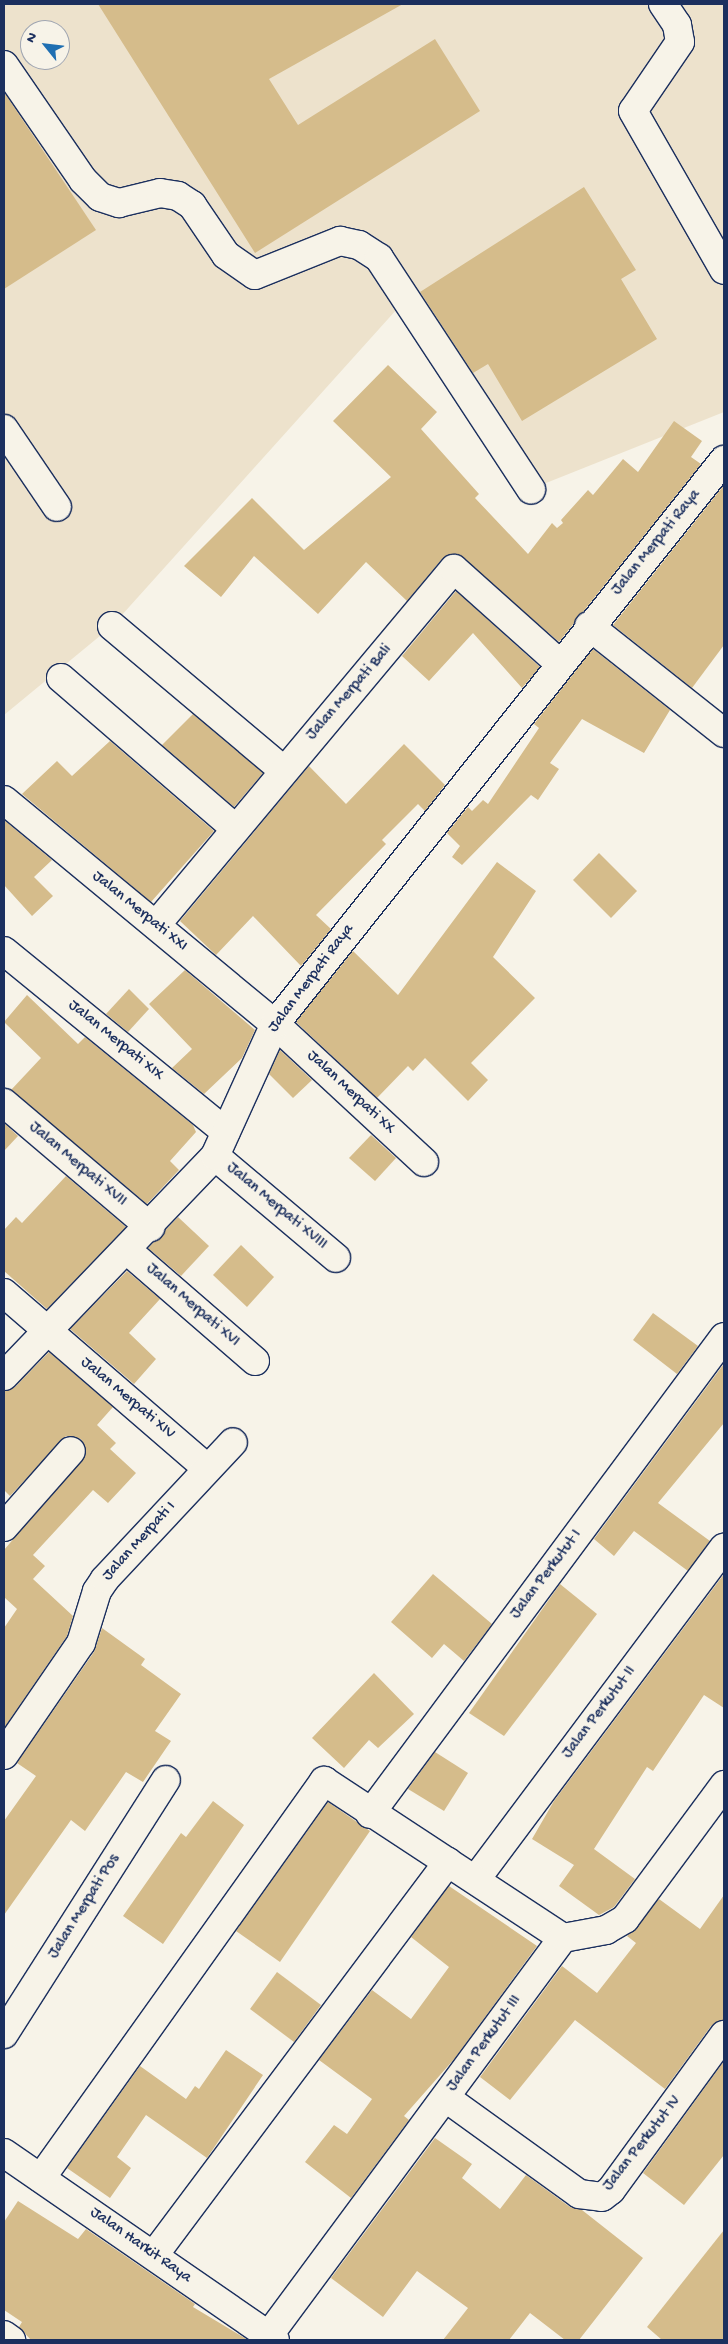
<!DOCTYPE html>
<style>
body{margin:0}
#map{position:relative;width:728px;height:2344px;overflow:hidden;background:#f7f3e8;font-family:"Gochi Hand",sans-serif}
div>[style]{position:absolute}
.built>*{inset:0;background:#ede2cc}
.building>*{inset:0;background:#d5bc8b}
.roads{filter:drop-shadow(1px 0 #1b2f5e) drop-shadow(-1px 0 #1b2f5e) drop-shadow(0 1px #1b2f5e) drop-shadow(0 -1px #1b2f5e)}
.minor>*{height:28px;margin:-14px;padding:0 14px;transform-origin:14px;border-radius:14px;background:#f7f3e8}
span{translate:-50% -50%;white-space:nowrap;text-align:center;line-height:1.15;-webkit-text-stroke:5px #f7f3e8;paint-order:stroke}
.street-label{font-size:16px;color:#1b2f5e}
.frame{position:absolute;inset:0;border:5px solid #1b2f5e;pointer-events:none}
.north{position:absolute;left:20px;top:20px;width:50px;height:50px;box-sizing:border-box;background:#f7f3e8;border:1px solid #9fa5b1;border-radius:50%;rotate:299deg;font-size:14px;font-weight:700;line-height:20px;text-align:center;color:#1b2f5e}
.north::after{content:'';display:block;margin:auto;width:18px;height:22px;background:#1f6fb2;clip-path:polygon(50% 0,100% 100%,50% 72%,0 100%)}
</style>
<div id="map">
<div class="built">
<i style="clip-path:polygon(evenodd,4px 4px,724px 4px,724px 412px,531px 489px,406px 299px,112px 626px,4px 715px,4px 4px,30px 30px,60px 30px,60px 60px,30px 60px,30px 30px)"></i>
</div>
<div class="building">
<i style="clip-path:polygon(98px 4px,403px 4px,269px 79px,298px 125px,435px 39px,480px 111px,255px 253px)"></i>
<i style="clip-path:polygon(4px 92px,96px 230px,4px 289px)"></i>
<i style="clip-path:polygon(584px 187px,636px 270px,621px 279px,657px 339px,522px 421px,488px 364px,473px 373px,420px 292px)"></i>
<i style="clip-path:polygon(388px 365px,437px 412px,421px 429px,479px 494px,475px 498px,528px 554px,552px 523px,557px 528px,563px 523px,561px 520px,588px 490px,593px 495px,623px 459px,638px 472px,674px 421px,702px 441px,691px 457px,701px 464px,559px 642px,457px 554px,442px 559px,407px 601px,366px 562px,318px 614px,254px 556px,221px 597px,184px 566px,252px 498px,304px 550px,391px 477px,333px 421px)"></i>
<i style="clip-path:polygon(724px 485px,724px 645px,692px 688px,613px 625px)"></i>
<i style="clip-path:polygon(456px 591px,540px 667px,522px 688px,473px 633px,429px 681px,402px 656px)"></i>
<i style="clip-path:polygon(593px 649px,670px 710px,644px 753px,582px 719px,550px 763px,559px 769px,538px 800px,531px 795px,462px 865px,452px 857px,460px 846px,447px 833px,468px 807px,472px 811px,483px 800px,488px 804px,539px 728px,534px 724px)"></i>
<i style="clip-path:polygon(193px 714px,263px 773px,234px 807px,162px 745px)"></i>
<i style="clip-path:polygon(110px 741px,214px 831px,151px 902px,22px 794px,57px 761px,72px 776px)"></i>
<i style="clip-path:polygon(404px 744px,445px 785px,425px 811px,418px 804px,382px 840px,386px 844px,316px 915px,331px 929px,301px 966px,253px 916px,216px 955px,180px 921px,309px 766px,346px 804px)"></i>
<i style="clip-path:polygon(4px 820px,52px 860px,34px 877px,53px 896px,32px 916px,4px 885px)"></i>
<i style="clip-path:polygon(599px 853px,637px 891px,611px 918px,573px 880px)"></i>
<i style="clip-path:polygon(497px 862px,536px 891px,493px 957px,535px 998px,471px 1063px,488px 1080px,468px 1101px,425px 1058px,413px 1071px,408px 1066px,377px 1098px,296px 1022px,353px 951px,398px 995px)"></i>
<i style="clip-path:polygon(185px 970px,255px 1030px,242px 1058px,204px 1094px,172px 1068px,192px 1049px,149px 1004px)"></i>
<i style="clip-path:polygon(129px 989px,149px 1009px,128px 1032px,106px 1014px)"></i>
<i style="clip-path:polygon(27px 995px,78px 1044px,85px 1037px,193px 1125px,196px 1132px,170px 1161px,179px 1170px,147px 1204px,11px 1090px,41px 1058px,4px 1022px)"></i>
<i style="clip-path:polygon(280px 1050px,312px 1080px,293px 1098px,269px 1074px)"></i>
<i style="clip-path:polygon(4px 1123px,18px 1136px,4px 1151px)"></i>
<i style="clip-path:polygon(371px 1135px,396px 1158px,375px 1181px,349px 1158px)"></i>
<i style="clip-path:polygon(66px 1176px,126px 1227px,47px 1309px,4px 1271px,4px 1230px,16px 1217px,22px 1223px)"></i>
<i style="clip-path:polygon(178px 1217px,209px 1246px,181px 1276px,148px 1248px)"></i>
<i style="clip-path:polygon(241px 1245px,274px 1277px,247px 1307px,213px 1275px)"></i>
<i style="clip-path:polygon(127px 1271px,160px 1299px,129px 1333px,156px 1359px,134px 1384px,70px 1329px)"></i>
<i style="clip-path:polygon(653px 1313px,698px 1346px,677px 1374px,633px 1340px)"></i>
<i style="clip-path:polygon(49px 1352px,113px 1407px,97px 1425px,116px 1443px,110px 1449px,136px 1473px,108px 1503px,93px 1490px,33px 1555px,45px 1566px,33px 1579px,73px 1616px,67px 1636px,4px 1728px,4px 1628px,17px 1609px,4px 1597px,4px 1550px,86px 1454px,81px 1439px,66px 1436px,10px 1496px,4px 1490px,4px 1391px,15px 1387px)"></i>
<i style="clip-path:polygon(723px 1365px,724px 1423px,658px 1503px,710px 1541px,688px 1571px,634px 1531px,614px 1556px,594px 1539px)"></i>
<i style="clip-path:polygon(433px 1574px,492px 1624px,464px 1661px,444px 1644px,432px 1658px,391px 1622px)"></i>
<i style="clip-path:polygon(724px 1574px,724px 1708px,704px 1695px,653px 1771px,647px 1767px,594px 1849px,635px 1879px,614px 1907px,599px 1915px,559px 1886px,574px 1865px,532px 1839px,554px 1801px)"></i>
<i style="clip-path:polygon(560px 1584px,597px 1614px,504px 1736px,469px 1713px)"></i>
<i style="clip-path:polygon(102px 1628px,145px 1659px,141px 1665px,181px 1694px,155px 1731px,171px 1741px,143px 1782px,126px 1772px,85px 1831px,71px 1820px,4px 1915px,4px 1821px,36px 1776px,17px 1763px,94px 1652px)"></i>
<i style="clip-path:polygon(374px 1673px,414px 1714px,378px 1748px,369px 1740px,344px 1768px,312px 1738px)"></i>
<i style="clip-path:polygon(435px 1752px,468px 1773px,444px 1811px,408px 1789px)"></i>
<i style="clip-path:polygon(213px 1801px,244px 1825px,163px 1944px,123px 1916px,181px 1833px,186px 1837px)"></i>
<i style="clip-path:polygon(328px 1802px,370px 1831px,280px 1962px,236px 1931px)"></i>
<i style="clip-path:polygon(449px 1886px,537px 1946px,455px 2058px,404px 2116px,409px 2120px,351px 2198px,305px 2162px,334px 2125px,347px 2134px,372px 2099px,319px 2060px,372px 1990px,411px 2019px,449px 1967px,411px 1937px)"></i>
<i style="clip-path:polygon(724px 1895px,724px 2020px,711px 2026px,665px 2089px,575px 2020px,510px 2100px,480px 2077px,562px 1966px,597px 1993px,636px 1943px,627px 1936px,659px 1899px,700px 1929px)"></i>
<i style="clip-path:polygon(277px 1972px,321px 2005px,294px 2042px,250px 2009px)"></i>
<i style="clip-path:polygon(226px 2050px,263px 2075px,207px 2158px,146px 2115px,117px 2157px,131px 2168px,110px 2198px,67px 2168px,140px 2066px,186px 2099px,195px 2086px,199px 2089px)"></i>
<i style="clip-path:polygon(724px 2061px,724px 2155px,684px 2205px,643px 2173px)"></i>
<i style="clip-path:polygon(435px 2138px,472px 2164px,462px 2178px,500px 2209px,526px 2175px,570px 2207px,582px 2210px,643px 2258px,579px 2340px,565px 2340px,530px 2313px,509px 2340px,443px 2340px,468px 2308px,417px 2271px,383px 2317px,331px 2278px)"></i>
<i style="clip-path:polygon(18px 2201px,78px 2239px,86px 2229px,195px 2304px,193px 2307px,248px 2340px,31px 2340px,19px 2327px,22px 2322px,4px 2310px,4px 2222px)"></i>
<i style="clip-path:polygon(724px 2230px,724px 2340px,662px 2340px,647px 2327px)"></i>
</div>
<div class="roads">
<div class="minor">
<i style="left:663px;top:4px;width:25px;rotate:56deg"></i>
<i style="left:677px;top:25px;width:17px;rotate:80deg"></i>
<i style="left:680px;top:42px;width:83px;rotate:124.3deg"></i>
<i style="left:633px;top:111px;width:183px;rotate:60.2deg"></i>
<i style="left:4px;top:65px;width:140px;rotate:55.5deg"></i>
<i style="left:83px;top:180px;width:24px;rotate:45deg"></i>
<i style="left:100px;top:197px;width:20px;rotate:18deg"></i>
<i style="left:119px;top:203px;width:42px;rotate:-13.7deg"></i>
<i style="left:160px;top:193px;width:18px;rotate:9deg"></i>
<i style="left:178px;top:196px;width:17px;rotate:33deg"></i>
<i style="left:192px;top:205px;width:60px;rotate:55.8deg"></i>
<i style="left:226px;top:255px;width:35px;rotate:35deg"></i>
<i style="left:255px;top:275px;width:92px;rotate:-21.8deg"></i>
<i style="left:340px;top:241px;width:19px;rotate:12deg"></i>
<i style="left:359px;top:245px;width:24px;rotate:33deg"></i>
<i style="left:379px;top:258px;width:277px;rotate:56.7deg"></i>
<i style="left:4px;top:429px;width:94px;rotate:55.8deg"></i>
<i style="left:112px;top:626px;width:224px;rotate:40.1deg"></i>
<i style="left:589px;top:626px;width:172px;rotate:38.4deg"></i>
<i style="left:61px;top:678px;width:231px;rotate:40.8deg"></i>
<i style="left:4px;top:800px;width:352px;rotate:39.6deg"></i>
<i style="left:275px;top:1024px;width:203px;rotate:42.8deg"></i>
<i style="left:156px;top:925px;width:464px;rotate:-50.1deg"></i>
<i style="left:454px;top:569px;width:141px;rotate:41.8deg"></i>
<i style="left:4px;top:951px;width:286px;rotate:39.2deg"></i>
<i style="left:4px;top:1103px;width:192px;rotate:40.3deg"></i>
<i style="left:215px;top:1156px;width:158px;rotate:40.1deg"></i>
<i style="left:128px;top:1251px;width:168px;rotate:40.9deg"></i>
<i style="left:4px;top:1293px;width:268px;rotate:40.8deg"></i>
<i style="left:4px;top:1376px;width:305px;rotate:-46.2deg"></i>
<i style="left:215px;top:1156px;width:145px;rotate:-65.6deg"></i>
<i style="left:275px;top:1024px;width:721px;rotate:-51.48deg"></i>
<i style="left:4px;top:1527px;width:101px;rotate:-48.6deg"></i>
<i style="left:4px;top:1755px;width:136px;rotate:-55.5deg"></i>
<i style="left:81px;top:1643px;width:54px;rotate:-72.9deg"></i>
<i style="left:97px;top:1591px;width:14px;rotate:-56deg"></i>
<i style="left:105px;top:1579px;width:187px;rotate:-46.9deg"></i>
<i style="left:370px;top:1814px;width:594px;rotate:-53.42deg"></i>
<i style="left:476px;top:1879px;width:414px;rotate:-53.2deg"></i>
<i style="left:4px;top:2034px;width:301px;rotate:-57.5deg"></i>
<i style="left:446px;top:2098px;width:164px;rotate:35.8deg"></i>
<i style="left:579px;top:2194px;width:23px;rotate:7deg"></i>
<i style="left:602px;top:2197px;width:11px;rotate:-38deg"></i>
<i style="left:611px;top:2190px;width:192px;rotate:-53.9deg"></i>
<i style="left:4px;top:2153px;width:329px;rotate:34.6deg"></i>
<i style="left:41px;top:2178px;width:488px;rotate:-54.5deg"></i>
<i style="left:324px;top:1781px;width:286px;rotate:33.3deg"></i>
<i style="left:154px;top:2255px;width:491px;rotate:-53.2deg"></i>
<i style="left:4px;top:2335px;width:9px;rotate:36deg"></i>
<i style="left:269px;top:2335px;width:494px;rotate:-53.5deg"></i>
<i style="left:563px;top:1938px;width:44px;rotate:-10.5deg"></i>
<i style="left:606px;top:1930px;width:22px;rotate:-30deg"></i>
<i style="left:625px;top:1919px;width:167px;rotate:-53.5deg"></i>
</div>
</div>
<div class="street-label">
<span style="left:657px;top:543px;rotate:-51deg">Jalan Merpati Raya</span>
<span style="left:350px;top:693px;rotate:-49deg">Jalan Merpati Bali</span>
<span style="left:139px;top:912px;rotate:39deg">Jalan Merpati XXI</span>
<span style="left:312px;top:979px;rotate:-53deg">Jalan Merpati Raya</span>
<span style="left:115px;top:1041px;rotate:39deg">Jalan Merpati XIX</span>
<span style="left:350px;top:1093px;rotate:43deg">Jalan Merpati XX</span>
<span style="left:77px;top:1165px;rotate:40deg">Jalan Merpati XVII</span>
<span style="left:276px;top:1207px;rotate:40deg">Jalan Merpati XVIII</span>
<span style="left:192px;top:1306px;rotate:41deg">Jalan Merpati XVI</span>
<span style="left:127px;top:1399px;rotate:40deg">Jalan Merpati XIV</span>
<span style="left:140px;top:1542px;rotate:-48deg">Jalan Merpati I</span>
<span style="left:547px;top:1575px;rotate:-53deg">Jalan Perkutut I</span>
<span style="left:600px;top:1713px;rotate:-53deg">Jalan Perkutut II</span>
<span style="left:85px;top:1907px;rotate:-58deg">Jalan Merpati Pos</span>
<span style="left:485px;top:2044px;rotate:-54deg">Jalan Perkutut III</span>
<span style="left:643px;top:2144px;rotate:-52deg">Jalan Perkutut IV</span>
<span style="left:140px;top:2246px;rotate:35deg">Jalan Harkit Raya</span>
</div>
<div class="frame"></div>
<div class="north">N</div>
</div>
